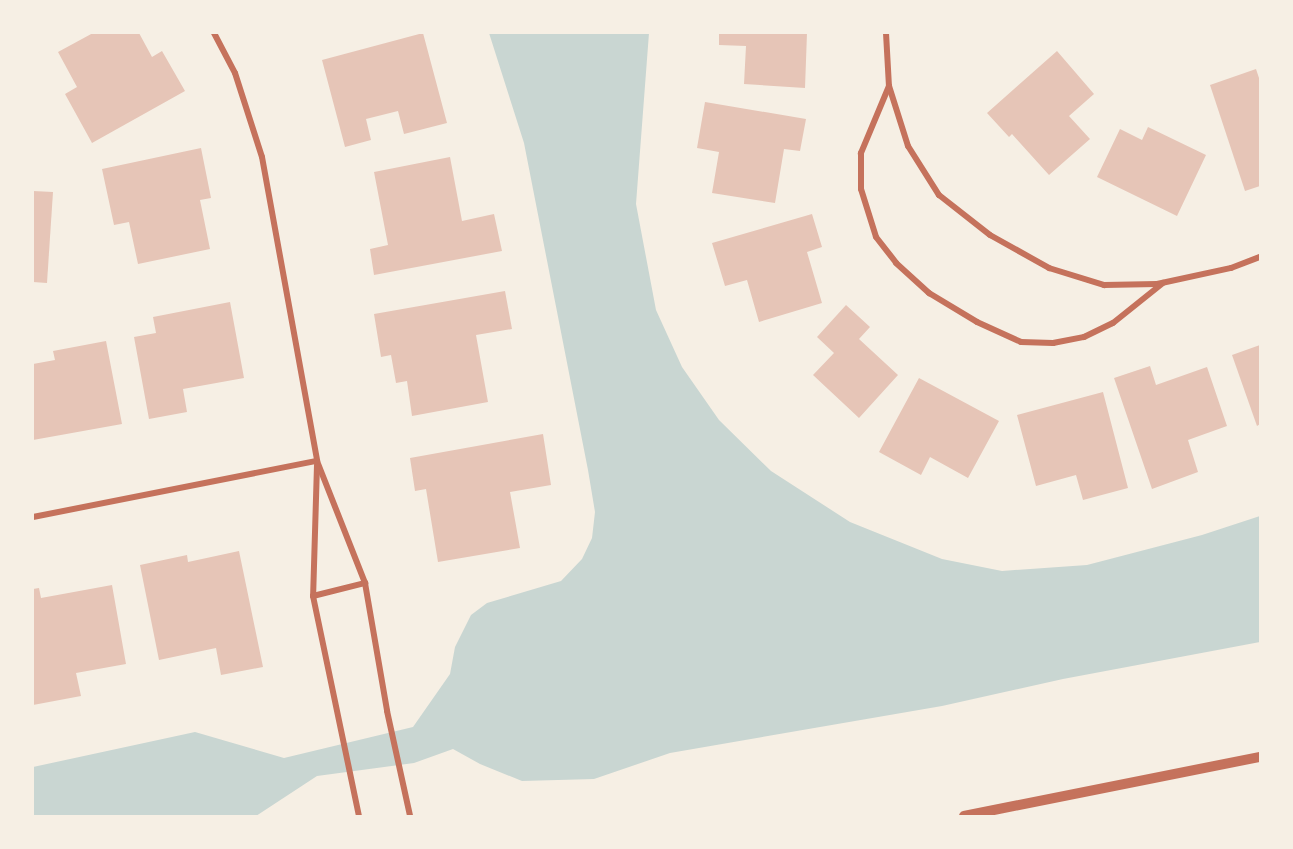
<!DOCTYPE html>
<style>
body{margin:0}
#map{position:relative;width:1293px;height:849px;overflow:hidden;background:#f6efe4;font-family:"Roboto Condensed",sans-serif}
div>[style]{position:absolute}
.water>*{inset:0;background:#c9d6d2}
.building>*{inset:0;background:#e6c5b7}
.minor>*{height:6px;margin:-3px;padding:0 3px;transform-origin:3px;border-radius:3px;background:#c5725c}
.tertiary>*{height:10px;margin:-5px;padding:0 5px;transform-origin:5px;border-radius:5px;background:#c5725c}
span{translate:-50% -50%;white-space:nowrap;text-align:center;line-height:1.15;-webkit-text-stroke:6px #f6efe4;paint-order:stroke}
.frame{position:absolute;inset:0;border:34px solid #f6efe4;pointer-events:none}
</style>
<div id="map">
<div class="water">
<i style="clip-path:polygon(489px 33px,649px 33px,636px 204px,656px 310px,682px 367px,719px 420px,771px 471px,850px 522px,942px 559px,1002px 571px,1087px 565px,1202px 535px,1260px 516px,1260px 642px,1063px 679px,942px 706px,670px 753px,594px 779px,522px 781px,480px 764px,453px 749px,414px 763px,317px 776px,256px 816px,33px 816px,33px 767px,195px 732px,284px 758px,413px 727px,450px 674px,455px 647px,471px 615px,487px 603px,561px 581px,582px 559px,592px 538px,595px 512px,588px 470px,524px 143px)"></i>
</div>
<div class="building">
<i style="clip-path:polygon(93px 33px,139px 33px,152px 57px,162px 51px,185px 91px,92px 143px,65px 94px,77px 87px,58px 52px)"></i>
<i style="clip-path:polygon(423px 33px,447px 123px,404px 134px,398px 111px,366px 119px,371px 140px,345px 147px,322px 60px)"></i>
<i style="clip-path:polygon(719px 33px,807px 33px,805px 88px,744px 84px,746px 46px,719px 45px)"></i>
<i style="clip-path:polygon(1057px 51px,1094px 94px,1069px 116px,1090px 139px,1049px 175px,1012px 134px,1009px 137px,987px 113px)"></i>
<i style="clip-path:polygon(1256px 69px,1260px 81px,1260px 186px,1245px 191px,1210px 85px)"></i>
<i style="clip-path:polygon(705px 102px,806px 119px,800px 151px,784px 149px,775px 203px,712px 193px,719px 152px,697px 148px)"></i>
<i style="clip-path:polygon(1148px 127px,1206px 155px,1177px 216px,1097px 177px,1120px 129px,1142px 140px)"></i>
<i style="clip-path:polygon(201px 148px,211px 198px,200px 200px,210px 249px,138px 264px,129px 222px,114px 225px,102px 169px)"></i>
<i style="clip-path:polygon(450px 157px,462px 221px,494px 214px,502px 251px,374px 275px,370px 249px,388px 245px,374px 172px)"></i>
<i style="clip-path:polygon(33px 191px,53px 192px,47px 283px,33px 282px)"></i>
<i style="clip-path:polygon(812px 214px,822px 247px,807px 252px,822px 303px,759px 322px,747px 280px,725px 286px,712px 243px)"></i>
<i style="clip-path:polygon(505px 291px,512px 329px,476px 335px,488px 402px,412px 416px,407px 381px,396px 383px,391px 355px,381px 357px,374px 314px)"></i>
<i style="clip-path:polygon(230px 302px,244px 378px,183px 389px,187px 412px,149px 419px,134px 337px,156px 333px,153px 317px)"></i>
<i style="clip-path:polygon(846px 305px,870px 327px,859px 339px,898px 375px,859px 418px,813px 375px,834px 353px,817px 337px)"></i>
<i style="clip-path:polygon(106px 341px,122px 424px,33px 440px,33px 364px,55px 360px,53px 351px)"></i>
<i style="clip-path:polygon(1260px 345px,1260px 424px,1257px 426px,1232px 355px)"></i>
<i style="clip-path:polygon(1150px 366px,1156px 385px,1207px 367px,1227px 426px,1188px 440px,1198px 472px,1152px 489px,1114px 378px)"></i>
<i style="clip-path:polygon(919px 378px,999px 421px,968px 478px,930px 457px,921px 475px,879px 452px)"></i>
<i style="clip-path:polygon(1103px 392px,1128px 488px,1083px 500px,1076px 475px,1036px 486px,1017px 415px)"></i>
<i style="clip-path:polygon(543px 434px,551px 485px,510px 492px,520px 548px,438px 562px,426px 489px,415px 491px,410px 458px)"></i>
<i style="clip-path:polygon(239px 551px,263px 667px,221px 675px,216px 648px,159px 660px,140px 565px,187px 555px,188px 562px)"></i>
<i style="clip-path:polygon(112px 585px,126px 664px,76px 673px,81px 696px,33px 705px,33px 589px,39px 588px,41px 598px)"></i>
</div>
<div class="minor">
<i style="left:214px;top:33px;width:45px;rotate:62.3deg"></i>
<i style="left:235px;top:73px;width:88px;rotate:72.2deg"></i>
<i style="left:262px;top:157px;width:309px;rotate:79.7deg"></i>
<i style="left:317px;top:461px;width:131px;rotate:68.5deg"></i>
<i style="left:365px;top:583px;width:130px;rotate:80.2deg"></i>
<i style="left:387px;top:711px;width:107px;rotate:77.6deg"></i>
<i style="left:886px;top:33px;width:53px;rotate:86.8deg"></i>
<i style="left:889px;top:86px;width:63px;rotate:72.4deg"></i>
<i style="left:908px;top:146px;width:58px;rotate:57.7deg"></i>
<i style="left:939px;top:195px;width:65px;rotate:38.1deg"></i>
<i style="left:990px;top:235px;width:68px;rotate:29.2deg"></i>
<i style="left:1049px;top:268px;width:58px;rotate:17.2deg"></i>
<i style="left:1104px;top:285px;width:53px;rotate:-1.1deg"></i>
<i style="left:1157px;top:284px;width:76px;rotate:-12.2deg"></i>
<i style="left:1231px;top:268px;width:31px;rotate:-21deg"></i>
<i style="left:889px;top:86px;width:73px;rotate:112.7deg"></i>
<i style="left:861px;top:153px;width:36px;rotate:90deg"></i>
<i style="left:861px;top:189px;width:50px;rotate:72.6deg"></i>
<i style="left:876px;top:237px;width:33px;rotate:52deg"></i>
<i style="left:896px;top:263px;width:45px;rotate:42.3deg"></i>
<i style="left:929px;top:293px;width:56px;rotate:31.1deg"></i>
<i style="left:977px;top:322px;width:48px;rotate:24.4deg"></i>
<i style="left:1021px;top:342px;width:32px;rotate:2deg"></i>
<i style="left:1053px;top:343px;width:32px;rotate:-11deg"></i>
<i style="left:1084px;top:337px;width:32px;rotate:-26deg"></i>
<i style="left:1113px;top:323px;width:64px;rotate:-38.7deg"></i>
<i style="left:317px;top:465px;width:131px;rotate:91.7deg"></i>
<i style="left:313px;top:596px;width:225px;rotate:78.2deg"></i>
<i style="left:33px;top:517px;width:289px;rotate:-11.2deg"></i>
<i style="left:313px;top:596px;width:54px;rotate:-14deg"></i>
</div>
<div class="tertiary">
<i style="left:964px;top:816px;width:302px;rotate:-11.3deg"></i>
</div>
<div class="frame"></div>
</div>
